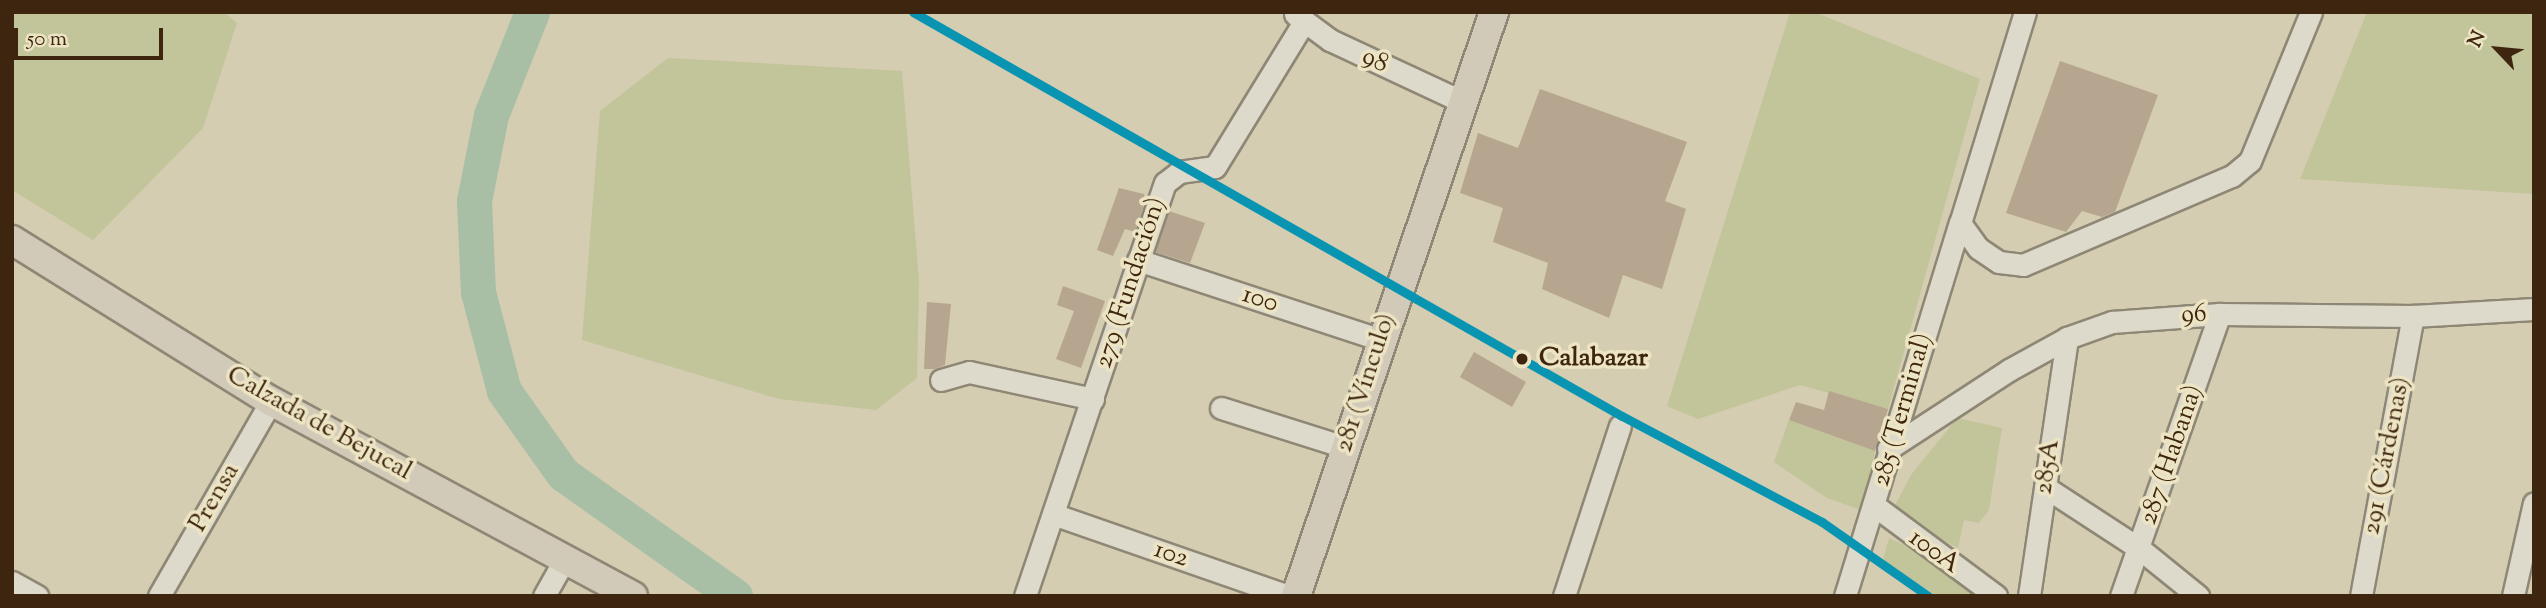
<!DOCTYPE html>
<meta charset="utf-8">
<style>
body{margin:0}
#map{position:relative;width:2546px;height:608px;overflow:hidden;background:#d4cdb1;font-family:"Sorts Mill Goudy",serif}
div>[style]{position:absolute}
.green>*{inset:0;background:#c2c499}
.river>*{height:35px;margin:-17.5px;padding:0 17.5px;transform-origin:17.5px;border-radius:17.5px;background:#a8bfa6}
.building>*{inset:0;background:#b6a68f}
.roads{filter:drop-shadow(2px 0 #8f8775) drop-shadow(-2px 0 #8f8775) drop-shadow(0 2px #8f8775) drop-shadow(0 -2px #8f8775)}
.minor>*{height:21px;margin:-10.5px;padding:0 10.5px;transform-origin:10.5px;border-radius:10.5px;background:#dddacb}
.major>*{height:28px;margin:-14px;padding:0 14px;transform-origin:14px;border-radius:14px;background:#d2cab8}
.rail-1>*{height:9px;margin:-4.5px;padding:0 4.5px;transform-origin:4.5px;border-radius:4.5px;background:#0995b1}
.dots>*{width:19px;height:19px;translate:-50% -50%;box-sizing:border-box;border:4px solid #ece4c3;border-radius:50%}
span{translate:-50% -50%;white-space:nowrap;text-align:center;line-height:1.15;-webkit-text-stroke:7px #ece4c3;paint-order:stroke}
.street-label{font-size:26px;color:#3d250f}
.stop-label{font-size:26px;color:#3d250f;font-weight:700}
.left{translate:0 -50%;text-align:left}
.frame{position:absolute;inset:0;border:14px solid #3d250f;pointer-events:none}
.north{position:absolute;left:2462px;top:14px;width:70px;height:70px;-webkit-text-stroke:5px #ece4c3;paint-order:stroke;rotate:296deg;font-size:19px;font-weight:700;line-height:28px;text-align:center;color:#3d250f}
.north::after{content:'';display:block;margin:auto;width:24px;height:32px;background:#3d250f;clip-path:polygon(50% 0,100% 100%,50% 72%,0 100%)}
.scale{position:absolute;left:14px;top:28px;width:149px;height:32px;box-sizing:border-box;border:4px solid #3d250f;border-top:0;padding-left:9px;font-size:21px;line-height:24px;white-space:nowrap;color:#3d250f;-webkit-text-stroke:5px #ece4c3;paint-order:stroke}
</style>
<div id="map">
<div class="green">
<i style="clip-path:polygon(12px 12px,224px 12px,237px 23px,203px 128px,93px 240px,12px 190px)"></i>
<i style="clip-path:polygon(1790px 12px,1814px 12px,1980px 79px,1888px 409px,1800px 385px,1698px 419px,1667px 406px)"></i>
<i style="clip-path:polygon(2367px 12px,2534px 12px,2534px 194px,2300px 179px)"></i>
<i style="clip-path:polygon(668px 58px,902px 71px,919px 281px,917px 378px,876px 410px,779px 399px,582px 340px,600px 111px)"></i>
<i style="clip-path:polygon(1957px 418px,2002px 428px,1989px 510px,1979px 523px,1964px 520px,1958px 548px,1891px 513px,1911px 475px)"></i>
<i style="clip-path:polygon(1789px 420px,1875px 451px,1864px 511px,1827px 498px,1774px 462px)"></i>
<i style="clip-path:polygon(1889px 538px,1919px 552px,1983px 596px,1937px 596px,1883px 560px)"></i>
</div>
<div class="river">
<i style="left:532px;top:12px;width:111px;rotate:111.7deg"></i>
<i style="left:491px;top:115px;width:88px;rotate:101.2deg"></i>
<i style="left:474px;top:201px;width:91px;rotate:87.5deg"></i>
<i style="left:478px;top:292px;width:102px;rotate:75.3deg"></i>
<i style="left:504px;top:391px;width:102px;rotate:54.6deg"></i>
<i style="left:563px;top:474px;width:211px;rotate:35.3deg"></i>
</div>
<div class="building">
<i style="clip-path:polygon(2060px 61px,2158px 95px,2115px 212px,2102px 217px,2082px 211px,2066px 232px,2006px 213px)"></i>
<i style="clip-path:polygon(1540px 89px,1687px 142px,1665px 201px,1686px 209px,1662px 289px,1623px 275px,1609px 318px,1542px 289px,1548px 263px,1493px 242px,1503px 208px,1460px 193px,1478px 133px,1518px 148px)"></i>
<i style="clip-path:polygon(1119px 188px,1144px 194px,1145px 202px,1135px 232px,1125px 229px,1113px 256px,1097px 250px)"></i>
<i style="clip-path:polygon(1169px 211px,1205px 223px,1190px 263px,1155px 252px)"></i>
<i style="clip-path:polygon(1063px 286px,1105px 301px,1081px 368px,1056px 359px,1074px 311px,1057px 305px)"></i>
<i style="clip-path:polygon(927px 302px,951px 304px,945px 365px,935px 369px,924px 369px)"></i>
<i style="clip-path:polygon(1474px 352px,1526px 382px,1512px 407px,1460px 377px)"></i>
<i style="clip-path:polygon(1829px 391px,1888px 409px,1875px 451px,1789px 420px,1796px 402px,1824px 410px)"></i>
</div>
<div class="roads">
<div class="minor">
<i style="left:2025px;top:12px;width:221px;rotate:107.1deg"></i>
<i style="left:1960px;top:223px;width:31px;rotate:54deg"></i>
<i style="left:1978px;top:248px;width:25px;rotate:34deg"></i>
<i style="left:1999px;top:262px;width:24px;rotate:7deg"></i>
<i style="left:2023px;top:265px;width:227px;rotate:-23.1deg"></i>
<i style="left:2232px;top:176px;width:23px;rotate:-40deg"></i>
<i style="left:2250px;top:161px;width:161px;rotate:-67.7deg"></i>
<i style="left:1295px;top:14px;width:44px;rotate:36.6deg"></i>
<i style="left:1330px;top:40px;width:147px;rotate:25deg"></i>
<i style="left:1138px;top:260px;width:257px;rotate:18.2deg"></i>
<i style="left:941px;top:380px;width:29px;rotate:-16deg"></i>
<i style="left:969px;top:372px;width:127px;rotate:12.3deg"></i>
<i style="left:1221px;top:408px;width:130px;rotate:17.5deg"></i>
<i style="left:1888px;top:449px;width:145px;rotate:-33.1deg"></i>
<i style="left:2009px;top:370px;width:66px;rotate:-28.9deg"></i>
<i style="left:2067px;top:338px;width:48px;rotate:-19.6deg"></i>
<i style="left:2112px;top:322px;width:108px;rotate:-4.2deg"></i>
<i style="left:2220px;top:314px;width:193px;rotate:0.6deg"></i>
<i style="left:2413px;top:316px;width:121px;rotate:-3.3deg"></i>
<i style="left:2045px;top:487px;width:113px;rotate:33.1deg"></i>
<i style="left:2140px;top:549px;width:75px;rotate:39deg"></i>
<i style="left:1875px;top:506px;width:151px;rotate:36.6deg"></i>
<i style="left:1053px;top:514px;width:250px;rotate:19.2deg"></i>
<i style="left:12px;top:582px;width:29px;rotate:29deg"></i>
<i style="left:159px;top:596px;width:225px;rotate:-60.1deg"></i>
<i style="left:544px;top:596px;width:45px;rotate:-60.6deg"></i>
<i style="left:1025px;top:596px;width:436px;rotate:-71.3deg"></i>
<i style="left:1165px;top:183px;width:18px;rotate:-38deg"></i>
<i style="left:1179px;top:172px;width:36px;rotate:-8deg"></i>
<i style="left:1215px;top:167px;width:170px;rotate:-58.5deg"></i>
<i style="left:1564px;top:596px;width:179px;rotate:-71.8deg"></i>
<i style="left:1845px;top:596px;width:390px;rotate:-72.9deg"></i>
<i style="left:2029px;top:596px;width:261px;rotate:-81.6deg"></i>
<i style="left:2121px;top:596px;width:299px;rotate:-70.7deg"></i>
<i style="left:2361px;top:596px;width:285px;rotate:-79.5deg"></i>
<i style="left:2513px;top:596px;width:95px;rotate:-77.3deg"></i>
</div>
<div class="major">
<i style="left:12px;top:240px;width:305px;rotate:31.9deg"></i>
<i style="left:271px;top:401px;width:411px;rotate:28.3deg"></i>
<i style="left:1296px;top:596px;width:617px;rotate:-71.27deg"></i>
</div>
</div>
<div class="rail-1">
<i style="left:913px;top:12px;width:816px;rotate:29.68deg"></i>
<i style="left:1622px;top:416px;width:226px;rotate:27.9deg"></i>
<i style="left:1822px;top:522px;width:129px;rotate:34.9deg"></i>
</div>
<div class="dots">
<i style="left:1522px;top:359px;background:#3d250f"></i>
</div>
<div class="street-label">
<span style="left:1375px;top:61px;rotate:25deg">98</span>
<span style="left:1131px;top:283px;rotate:-72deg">279 (Fundación)</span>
<span style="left:1260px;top:300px;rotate:18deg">100</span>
<span style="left:2194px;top:315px;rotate:-2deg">96</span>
<span style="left:1366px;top:383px;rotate:-72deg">281 (Vínculo)</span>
<span style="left:1903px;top:410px;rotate:-74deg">285 (Terminal)</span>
<span style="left:319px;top:424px;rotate:29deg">Calzada de Bejucal</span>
<span style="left:2172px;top:455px;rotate:-71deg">287 (Habana)</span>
<span style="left:2387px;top:456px;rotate:-79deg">291 (Cárdenas)</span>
<span style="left:2048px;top:467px;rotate:-82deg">285A</span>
<span style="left:215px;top:498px;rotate:-60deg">Prensa</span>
<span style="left:1934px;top:552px;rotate:36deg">100A</span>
<span style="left:1171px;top:555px;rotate:19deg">102</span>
</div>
<div class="stop-label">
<span class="left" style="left:1539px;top:359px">Calabazar</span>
</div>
<div class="frame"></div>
<div class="north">N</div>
<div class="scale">50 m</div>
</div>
